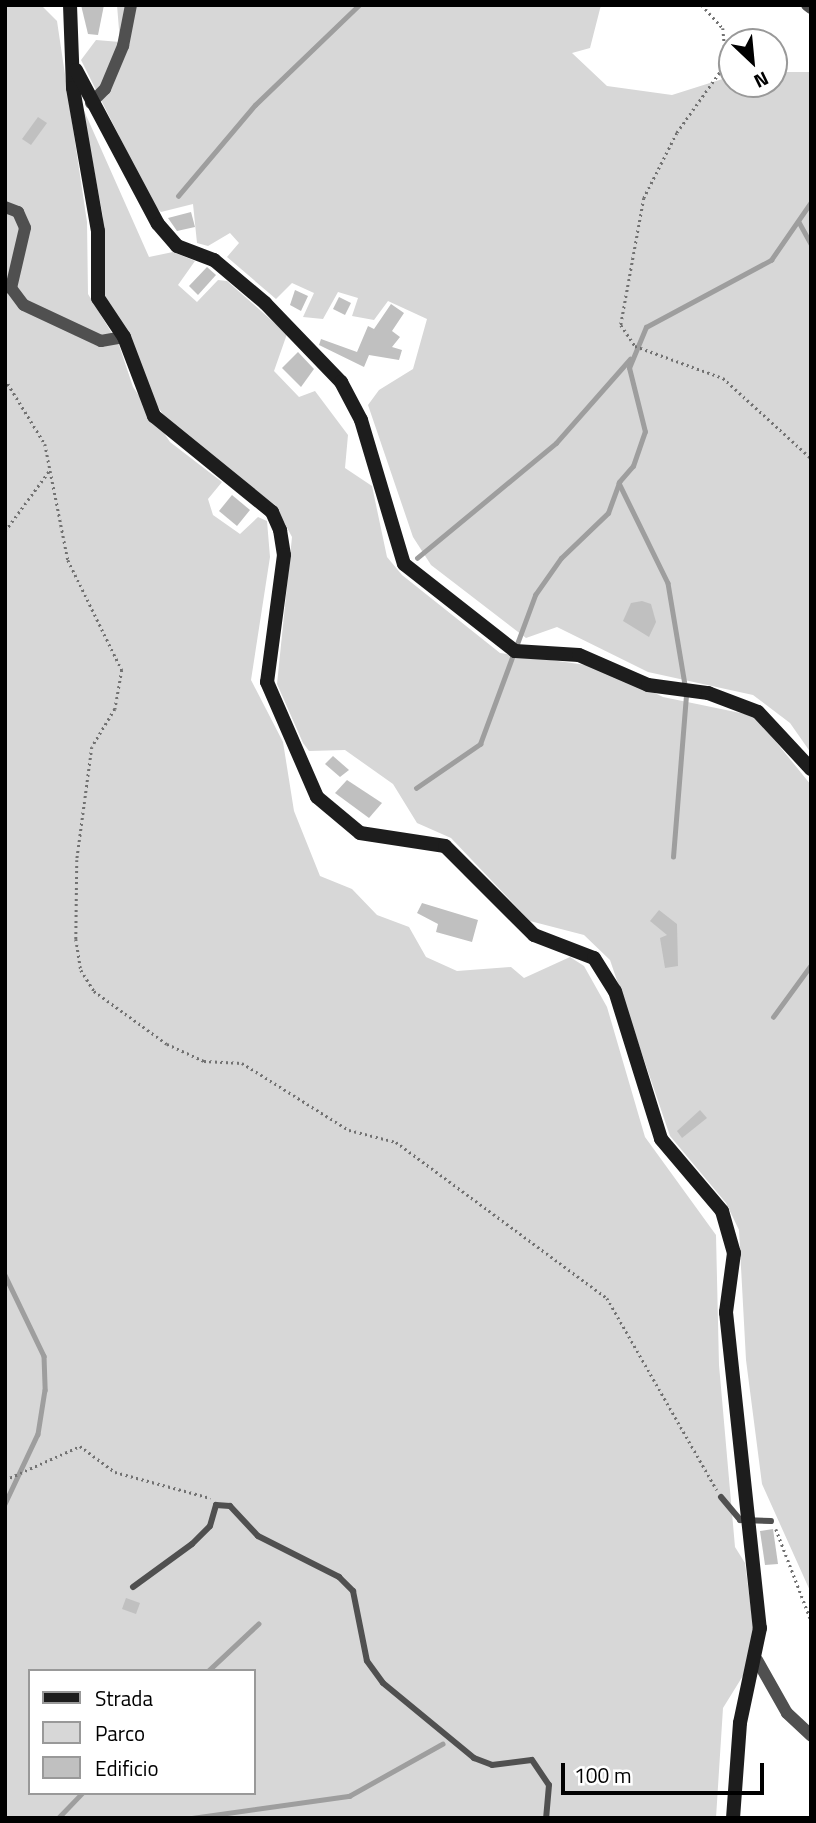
<!DOCTYPE html>
<style>
body{margin:0}
#map{position:relative;width:816px;height:1823px;overflow:hidden;background:#fff;font-family:"Titillium Web",sans-serif}
div>[style]{position:absolute}
.green>*{inset:0;background:#d7d7d7}
.stream>*{height:4.5px;margin:-2.25px;padding:0 2.25px;transform-origin:2.25px;border-radius:2.25px;background:#9e9e9e}
.building>*{inset:0;background:#c0c0c0}
.path>*{height:2.5px;margin-top:-1.25px;transform-origin:0;background:repeating-linear-gradient(90deg,#727272 0 2px,transparent 0 5.5px)}
.lane>*{height:6px;margin:-3px;padding:0 3px;transform-origin:3px;border-radius:3px;background:#505050}
.street>*{height:12px;margin:-6px;padding:0 6px;transform-origin:6px;border-radius:6px;background:#505050}
.secondary>*{height:14px;margin:-7px;padding:0 7px;transform-origin:7px;border-radius:7px;background:#1d1d1d}
span{translate:-50% -50%;white-space:nowrap;text-align:center;line-height:1.15;-webkit-text-stroke:5px #fff;paint-order:stroke}
.frame{position:absolute;inset:0;border:7px solid #000;pointer-events:none}
.legend{position:absolute;left:28px;top:1669px;width:228px;height:126px;box-sizing:border-box;background:#fff;border:2px solid #999;margin:0;padding:9px 12px;list-style:none;font-size:21px;color:#000}
.legend li{display:flex;align-items:center;gap:14px;height:35px}
.legend b{width:35px;border:2px solid #999}
.north{position:absolute;left:718px;top:28px;width:70px;height:70px;box-sizing:border-box;background:#fff;border:2px solid #999;border-radius:50%;rotate:154deg;font-size:19px;font-weight:700;line-height:28px;text-align:center;color:#000}
.north::after{content:'';display:block;margin:auto;width:24px;height:32px;background:#000;clip-path:polygon(50% 0,100% 100%,50% 72%,0 100%)}
.scale{position:absolute;left:561px;top:1763px;width:203px;height:32px;box-sizing:border-box;border:4px solid #000;border-top:0;padding-left:9px;font-size:21px;line-height:24px;white-space:nowrap;color:#000;-webkit-text-stroke:5px #fff;paint-order:stroke}
</style>
<div id="map">
<div class="green">
<i style="clip-path:polygon(evenodd,5px 5px,41px 5px,57px 21px,87px 222px,88px 294px,119px 345px,133px 387px,170px 442px,222px 482px,208px 499px,213px 515px,240px 534px,258px 517px,267px 521px,270px 557px,251px 680px,283px 742px,294px 811px,320px 876px,352px 889px,377px 915px,409px 927px,426px 957px,457px 971px,511px 967px,524px 978px,570px 957px,584px 966px,607px 1007px,645px 1137px,716px 1235px,719px 1365px,735px 1547px,745px 1563px,754px 1633px,749px 1666px,723px 1708px,716px 1818px,5px 1818px,5px 5px,30px 1671px,254px 1671px,254px 1793px,30px 1793px,30px 1671px)"></i>
<i style="clip-path:polygon(117px 5px,601px 5px,590px 48px,572px 53px,607px 86px,672px 95px,732px 76px,732px 84px,774px 84px,774px 72px,811px 72px,811px 753px,790px 723px,753px 695px,648px 672px,557px 627px,526px 638px,431px 565px,413px 537px,368px 405px,379px 390px,413px 369px,427px 319px,388px 301px,374px 320px,352px 316px,358px 298px,338px 292px,323px 319px,303px 317px,314px 293px,292px 283px,276px 299px,227px 257px,239px 243px,230px 233px,208px 246px,197px 243px,193px 204px,161px 212px,154px 206px,81px 60px,96px 40px,120px 42px)"></i>
<i style="clip-path:polygon(82px 106px,149px 257px,173px 252px,195px 261px,178px 285px,197px 302px,218px 280px,227px 281px,287px 334px,274px 371px,299px 397px,315px 391px,348px 435px,345px 468px,372px 486px,387px 557px,402px 575px,500px 653px,600px 667px,663px 697px,755px 716px,811px 785px,811px 1593px,762px 1484px,746px 1360px,739px 1230px,726px 1203px,670px 1136px,610px 960px,584px 935px,530px 921px,451px 838px,417px 823px,393px 784px,345px 750px,309px 751px,303px 743px,277px 684px,292px 537px,275px 505px,170px 425px,154px 401px,105px 296px,103px 217px)"></i>
</div>
<div class="stream">
<i style="left:178px;top:196px;width:119px;rotate:-49.8deg"></i>
<i style="left:255px;top:105px;width:144px;rotate:-43.9deg"></i>
<i style="left:799px;top:222px;width:25px;rotate:61deg"></i>
<i style="left:619px;top:483px;width:111px;rotate:63.9deg"></i>
<i style="left:668px;top:583px;width:103px;rotate:80.5deg"></i>
<i style="left:417px;top:558px;width:180px;rotate:-39.6deg"></i>
<i style="left:556px;top:443px;width:112px;rotate:-48.6deg"></i>
<i style="left:416px;top:788px;width:78px;rotate:-34.5deg"></i>
<i style="left:480px;top:744px;width:159px;rotate:-69.7deg"></i>
<i style="left:535px;top:595px;width:45px;rotate:-54.9deg"></i>
<i style="left:561px;top:558px;width:65px;rotate:-43.8deg"></i>
<i style="left:608px;top:513px;width:33px;rotate:-70deg"></i>
<i style="left:619px;top:482px;width:21px;rotate:-49deg"></i>
<i style="left:633px;top:466px;width:36px;rotate:-71deg"></i>
<i style="left:645px;top:432px;width:66px;rotate:-104deg"></i>
<i style="left:629px;top:368px;width:44px;rotate:-67.5deg"></i>
<i style="left:646px;top:327px;width:142px;rotate:-28.2deg"></i>
<i style="left:771px;top:260px;width:70px;rotate:-55.4deg"></i>
<i style="left:673px;top:857px;width:164px;rotate:-85.4deg"></i>
<i style="left:773px;top:1017px;width:64px;rotate:-53.8deg"></i>
<i style="left:5px;top:1275px;width:90px;rotate:64.3deg"></i>
<i style="left:44px;top:1356px;width:34px;rotate:88deg"></i>
<i style="left:45px;top:1390px;width:45px;rotate:99deg"></i>
<i style="left:38px;top:1434px;width:77px;rotate:115.2deg"></i>
<i style="left:208px;top:1671px;width:69px;rotate:-43.2deg"></i>
<i style="left:58px;top:1818px;width:35px;rotate:-46deg"></i>
<i style="left:192px;top:1818px;width:159px;rotate:-8deg"></i>
<i style="left:349px;top:1796px;width:107px;rotate:-29.2deg"></i>
</div>
<div class="building">
<i style="clip-path:polygon(81px 5px,104px 5px,98px 35px,88px 34px)"></i>
<i style="clip-path:polygon(38px 117px,47px 123px,31px 145px,22px 139px)"></i>
<i style="clip-path:polygon(191px 212px,195px 227px,177px 231px,168px 218px)"></i>
<i style="clip-path:polygon(207px 267px,216px 275px,198px 295px,189px 286px)"></i>
<i style="clip-path:polygon(295px 290px,308px 296px,301px 311px,290px 305px)"></i>
<i style="clip-path:polygon(339px 297px,351px 303px,345px 315px,333px 309px)"></i>
<i style="clip-path:polygon(391px 304px,404px 313px,392px 331px,400px 337px,392px 347px,402px 350px,399px 360px,369px 355px,364px 367px,319px 345px,321px 339px,357px 352px,368px 326px,374px 329px)"></i>
<i style="clip-path:polygon(298px 352px,314px 369px,301px 387px,282px 368px)"></i>
<i style="clip-path:polygon(232px 495px,250px 510px,237px 526px,219px 511px)"></i>
<i style="clip-path:polygon(642px 601px,651px 604px,656px 622px,649px 637px,623px 621px,631px 603px)"></i>
<i style="clip-path:polygon(333px 756px,349px 770px,340px 777px,325px 764px)"></i>
<i style="clip-path:polygon(347px 780px,382px 803px,369px 818px,335px 793px)"></i>
<i style="clip-path:polygon(422px 903px,478px 920px,472px 942px,436px 932px,438px 924px,417px 913px)"></i>
<i style="clip-path:polygon(659px 910px,677px 924px,678px 966px,665px 968px,660px 938px,667px 935px,650px 921px)"></i>
<i style="clip-path:polygon(700px 1110px,707px 1118px,682px 1138px,677px 1131px)"></i>
<i style="clip-path:polygon(773px 1529px,778px 1564px,765px 1565px,760px 1531px)"></i>
<i style="clip-path:polygon(126px 1598px,140px 1603px,136px 1614px,122px 1609px)"></i>
</div>
<div class="path">
<i style="left:702px;top:5px;width:31px;rotate:48deg"></i>
<i style="left:723px;top:28px;width:36px;rotate:85deg"></i>
<i style="left:726px;top:64px;width:85px;rotate:125.4deg"></i>
<i style="left:677px;top:133px;width:73px;rotate:116.9deg"></i>
<i style="left:644px;top:198px;width:129px;rotate:100.3deg"></i>
<i style="left:621px;top:325px;width:25px;rotate:56deg"></i>
<i style="left:635px;top:346px;width:94px;rotate:20deg"></i>
<i style="left:723px;top:378px;width:119px;rotate:42.3deg"></i>
<i style="left:5px;top:379px;width:76px;rotate:58.4deg"></i>
<i style="left:45px;top:444px;width:118px;rotate:78.8deg"></i>
<i style="left:68px;top:560px;width:123px;rotate:63.9deg"></i>
<i style="left:122px;top:670px;width:40px;rotate:100deg"></i>
<i style="left:115px;top:709px;width:44px;rotate:121.2deg"></i>
<i style="left:92px;top:747px;width:114px;rotate:97.6deg"></i>
<i style="left:77px;top:860px;width:79px;rotate:90.7deg"></i>
<i style="left:76px;top:939px;width:31px;rotate:81deg"></i>
<i style="left:81px;top:970px;width:25px;rotate:58deg"></i>
<i style="left:94px;top:991px;width:90px;rotate:36deg"></i>
<i style="left:167px;top:1044px;width:41px;rotate:24.7deg"></i>
<i style="left:204px;top:1061px;width:38px;rotate:3deg"></i>
<i style="left:242px;top:1063px;width:126px;rotate:32.1deg"></i>
<i style="left:349px;top:1130px;width:49px;rotate:14.3deg"></i>
<i style="left:396px;top:1142px;width:262px;rotate:36.5deg"></i>
<i style="left:607px;top:1298px;width:221px;rotate:60.2deg"></i>
<i style="left:5px;top:531px;width:74px;rotate:-53.7deg"></i>
<i style="left:5px;top:1480px;width:82px;rotate:-24.4deg"></i>
<i style="left:80px;top:1446px;width:44px;rotate:36.6deg"></i>
<i style="left:115px;top:1472px;width:99px;rotate:15.2deg"></i>
<i style="left:776px;top:1529px;width:97px;rotate:69deg"></i>
</div>
<div class="lane">
<i style="left:721px;top:1497px;width:30px;rotate:50deg"></i>
<i style="left:740px;top:1520px;width:31px;rotate:2deg"></i>
<i style="left:133px;top:1587px;width:73px;rotate:-36.1deg"></i>
<i style="left:192px;top:1544px;width:25px;rotate:-45deg"></i>
<i style="left:210px;top:1526px;width:22px;rotate:-74deg"></i>
<i style="left:216px;top:1505px;width:14px;rotate:4deg"></i>
<i style="left:230px;top:1506px;width:41px;rotate:47deg"></i>
<i style="left:258px;top:1536px;width:91px;rotate:26.8deg"></i>
<i style="left:339px;top:1577px;width:20px;rotate:45deg"></i>
<i style="left:353px;top:1591px;width:71px;rotate:78.7deg"></i>
<i style="left:367px;top:1661px;width:27px;rotate:54deg"></i>
<i style="left:383px;top:1683px;width:118px;rotate:39.5deg"></i>
<i style="left:474px;top:1758px;width:19px;rotate:21deg"></i>
<i style="left:492px;top:1765px;width:40px;rotate:-7.1deg"></i>
<i style="left:532px;top:1760px;width:30px;rotate:56deg"></i>
<i style="left:549px;top:1785px;width:33px;rotate:95deg"></i>
</div>
<div class="street">
<i style="left:807px;top:5px;width:5px;rotate:37deg"></i>
<i style="left:91px;top:103px;width:20px;rotate:-45deg"></i>
<i style="left:105px;top:89px;width:47px;rotate:-67.3deg"></i>
<i style="left:123px;top:46px;width:42px;rotate:-79deg"></i>
<i style="left:5px;top:207px;width:14px;rotate:21deg"></i>
<i style="left:18px;top:212px;width:17px;rotate:66deg"></i>
<i style="left:25px;top:228px;width:62px;rotate:103.1deg"></i>
<i style="left:11px;top:288px;width:21px;rotate:53deg"></i>
<i style="left:24px;top:305px;width:85px;rotate:25.1deg"></i>
<i style="left:101px;top:341px;width:23px;rotate:-10deg"></i>
<i style="left:757px;top:1660px;width:61px;rotate:60.5deg"></i>
<i style="left:787px;top:1713px;width:33px;rotate:43deg"></i>
</div>
<div class="secondary">
<i style="left:70px;top:5px;width:83px;rotate:87.9deg"></i>
<i style="left:73px;top:88px;width:145px;rotate:80.1deg"></i>
<i style="left:98px;top:231px;width:67px;rotate:90deg"></i>
<i style="left:98px;top:298px;width:47px;rotate:56.3deg"></i>
<i style="left:124px;top:337px;width:85px;rotate:69.2deg"></i>
<i style="left:154px;top:416px;width:152px;rotate:39.1deg"></i>
<i style="left:272px;top:512px;width:20px;rotate:66deg"></i>
<i style="left:280px;top:530px;width:25px;rotate:81deg"></i>
<i style="left:284px;top:555px;width:128px;rotate:97.6deg"></i>
<i style="left:267px;top:682px;width:125px;rotate:66.5deg"></i>
<i style="left:317px;top:797px;width:56px;rotate:39.9deg"></i>
<i style="left:360px;top:833px;width:86px;rotate:8.7deg"></i>
<i style="left:445px;top:846px;width:126px;rotate:45deg"></i>
<i style="left:534px;top:935px;width:64px;rotate:21deg"></i>
<i style="left:594px;top:958px;width:39px;rotate:58deg"></i>
<i style="left:615px;top:991px;width:155px;rotate:72.7deg"></i>
<i style="left:661px;top:1139px;width:94px;rotate:49.7deg"></i>
<i style="left:722px;top:1211px;width:44px;rotate:74.1deg"></i>
<i style="left:734px;top:1253px;width:60px;rotate:97.7deg"></i>
<i style="left:726px;top:1312px;width:318px;rotate:83.9deg"></i>
<i style="left:760px;top:1628px;width:97px;rotate:101.9deg"></i>
<i style="left:740px;top:1723px;width:95px;rotate:94.2deg"></i>
<i style="left:76px;top:70px;width:174px;rotate:62deg"></i>
<i style="left:158px;top:224px;width:29px;rotate:49deg"></i>
<i style="left:177px;top:246px;width:40px;rotate:21deg"></i>
<i style="left:214px;top:260px;width:67px;rotate:40.1deg"></i>
<i style="left:265px;top:303px;width:110px;rotate:46.1deg"></i>
<i style="left:341px;top:382px;width:43px;rotate:62.2deg"></i>
<i style="left:361px;top:420px;width:150px;rotate:73.4deg"></i>
<i style="left:404px;top:564px;width:141px;rotate:38.1deg"></i>
<i style="left:515px;top:651px;width:64px;rotate:3.6deg"></i>
<i style="left:579px;top:655px;width:75px;rotate:23.5deg"></i>
<i style="left:648px;top:685px;width:61px;rotate:7.6deg"></i>
<i style="left:708px;top:693px;width:53px;rotate:20.8deg"></i>
<i style="left:758px;top:712px;width:78px;rotate:47.1deg"></i>
</div>
<div class="frame"></div>
<ul class="legend">
<li><b style="height:9px;background:#1d1d1d"></b>Strada</li>
<li><b style="height:19px;background:#d7d7d7"></b>Parco</li>
<li><b style="height:19px;background:#c0c0c0"></b>Edificio</li>
</ul>
<div class="north">N</div>
<div class="scale">100 m</div>
</div>
